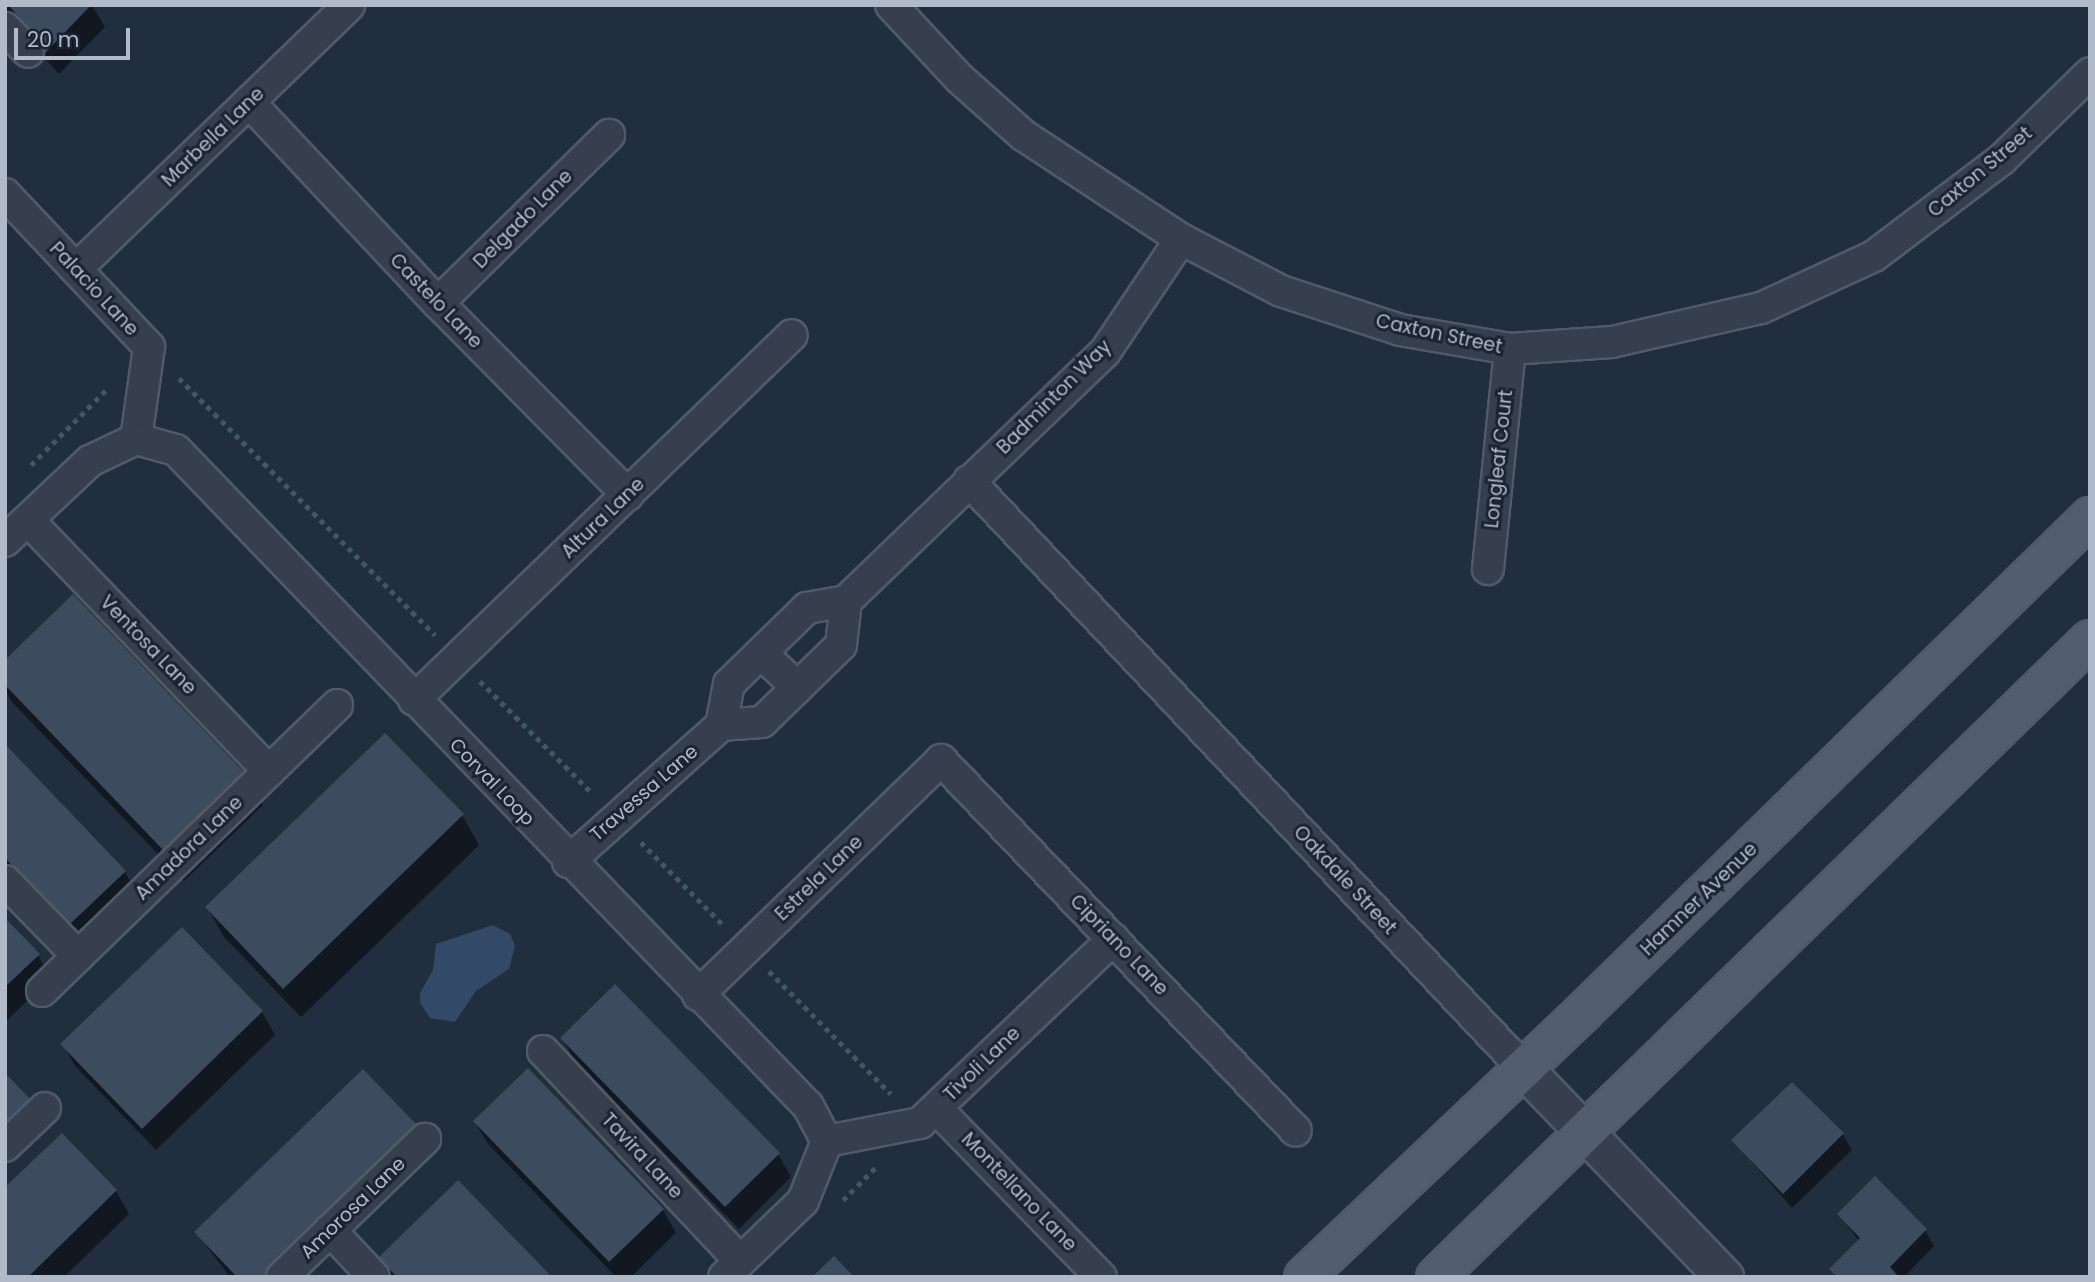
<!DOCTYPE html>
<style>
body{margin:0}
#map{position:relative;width:2095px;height:1282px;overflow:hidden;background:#202e3e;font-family:Poppins,sans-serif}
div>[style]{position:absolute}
.water>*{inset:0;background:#324967}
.shadow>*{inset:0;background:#0007}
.building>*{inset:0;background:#3c4b5e}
.path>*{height:4.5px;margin-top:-2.25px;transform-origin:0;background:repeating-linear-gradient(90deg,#40595c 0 5px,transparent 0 10px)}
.roads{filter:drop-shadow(2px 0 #505a69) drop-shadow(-2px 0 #505a69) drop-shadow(0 2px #505a69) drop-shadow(0 -2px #505a69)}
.minor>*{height:30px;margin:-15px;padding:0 15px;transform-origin:15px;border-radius:15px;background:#353f4e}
.tertiary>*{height:37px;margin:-18.5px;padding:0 18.5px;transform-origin:18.5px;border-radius:18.5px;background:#353f4e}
.primary>*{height:38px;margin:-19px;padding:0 19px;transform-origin:19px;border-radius:19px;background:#525e6e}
span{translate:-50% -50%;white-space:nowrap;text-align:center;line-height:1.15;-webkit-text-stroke:6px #1a2432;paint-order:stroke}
.street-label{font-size:19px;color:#b0bac9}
.frame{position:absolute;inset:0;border:7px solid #b0bac9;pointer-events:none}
.scale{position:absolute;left:14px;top:28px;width:116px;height:32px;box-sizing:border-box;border:4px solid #b0bac9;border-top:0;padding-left:9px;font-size:21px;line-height:24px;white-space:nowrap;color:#b0bac9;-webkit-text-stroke:5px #1a2432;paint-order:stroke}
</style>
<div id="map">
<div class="water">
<i style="clip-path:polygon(493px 925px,510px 934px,515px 946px,509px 969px,476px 991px,455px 1022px,430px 1018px,420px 1003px,420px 993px,433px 970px,436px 944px)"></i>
</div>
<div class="shadow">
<i style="clip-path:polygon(5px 5px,92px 5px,105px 27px,59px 74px,5px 15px)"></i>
<i style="clip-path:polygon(5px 663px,246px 776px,263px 805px,184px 881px,12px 702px,5px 690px)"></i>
<i style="clip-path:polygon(5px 747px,125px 872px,138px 895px,83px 947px,5px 865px)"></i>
<i style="clip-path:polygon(462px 815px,479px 845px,301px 1017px,224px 937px,207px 907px)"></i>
<i style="clip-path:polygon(5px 920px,38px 955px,51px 978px,5px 1022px)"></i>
<i style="clip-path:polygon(182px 929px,262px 1012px,275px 1035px,156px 1150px,76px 1067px,63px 1045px)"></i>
<i style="clip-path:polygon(562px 1038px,778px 1154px,791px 1177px,739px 1229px,575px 1061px)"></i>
<i style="clip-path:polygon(528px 1070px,663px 1210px,676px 1233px,631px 1277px,616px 1277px,488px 1144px,475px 1122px)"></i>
<i style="clip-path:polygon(1792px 1084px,1843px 1135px,1852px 1150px,1792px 1208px,1733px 1140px)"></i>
<i style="clip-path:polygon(62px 1135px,116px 1191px,129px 1214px,64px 1277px,5px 1277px)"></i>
<i style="clip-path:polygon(1839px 1214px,1925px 1230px,1934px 1246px,1904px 1277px,1836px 1277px,1831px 1269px,1859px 1241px)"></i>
<i style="clip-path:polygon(196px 1232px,299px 1277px,230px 1277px)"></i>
<i style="clip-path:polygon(381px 1258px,549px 1277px,391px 1277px)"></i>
</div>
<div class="building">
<i style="clip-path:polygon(8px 5px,91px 5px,45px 53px,15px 24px,21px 19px)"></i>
<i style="clip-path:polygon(73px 594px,247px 775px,166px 853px,5px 685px,5px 660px)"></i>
<i style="clip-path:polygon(385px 733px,464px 814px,283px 989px,205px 907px)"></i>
<i style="clip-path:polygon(5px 744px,126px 871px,69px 925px,5px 858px)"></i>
<i style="clip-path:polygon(5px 918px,40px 954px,5px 987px)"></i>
<i style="clip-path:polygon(182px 927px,263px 1011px,142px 1129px,60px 1044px)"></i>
<i style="clip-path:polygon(615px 984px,780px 1153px,725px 1207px,560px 1038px)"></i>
<i style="clip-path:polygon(528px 1068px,664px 1209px,609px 1262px,473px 1121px)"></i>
<i style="clip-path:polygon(363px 1069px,418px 1126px,263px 1277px,237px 1277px,194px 1232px)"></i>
<i style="clip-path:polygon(5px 1073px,34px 1103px,5px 1131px)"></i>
<i style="clip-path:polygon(1792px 1082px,1844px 1133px,1783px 1194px,1731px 1140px)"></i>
<i style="clip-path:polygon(62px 1133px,117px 1190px,28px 1277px,5px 1277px,5px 1187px)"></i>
<i style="clip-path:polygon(1875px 1176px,1927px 1229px,1890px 1267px,1899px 1277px,1837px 1277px,1829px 1269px,1860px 1238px,1837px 1214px)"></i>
<i style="clip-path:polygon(458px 1180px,552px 1277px,397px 1277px,378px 1258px)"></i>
<i style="clip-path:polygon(834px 1256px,854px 1277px,812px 1277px)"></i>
</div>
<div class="path">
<i style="left:179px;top:378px;width:363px;rotate:45.1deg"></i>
<i style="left:31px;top:465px;width:106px;rotate:-45deg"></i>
<i style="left:480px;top:681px;width:160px;rotate:45deg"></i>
<i style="left:641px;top:842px;width:117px;rotate:45.3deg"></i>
<i style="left:769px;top:971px;width:173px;rotate:45.2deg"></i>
<i style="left:843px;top:1200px;width:47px;rotate:-45deg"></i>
</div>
<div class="roads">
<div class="minor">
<i style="left:891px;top:5px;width:100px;rotate:47deg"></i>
<i style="left:959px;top:78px;width:86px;rotate:41.7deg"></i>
<i style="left:1023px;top:135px;width:189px;rotate:33.4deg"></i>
<i style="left:1181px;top:239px;width:113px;rotate:27.5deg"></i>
<i style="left:1281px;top:291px;width:125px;rotate:18.1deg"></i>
<i style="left:1400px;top:330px;width:112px;rotate:9.8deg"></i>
<i style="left:1510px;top:349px;width:102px;rotate:-3.9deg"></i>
<i style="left:1612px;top:342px;width:153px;rotate:-12.9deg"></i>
<i style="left:1761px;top:308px;width:124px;rotate:-24.7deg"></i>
<i style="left:1874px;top:256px;width:159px;rotate:-37.1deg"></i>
<i style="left:2001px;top:160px;width:124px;rotate:-44.3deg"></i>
<i style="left:5px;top:28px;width:33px;rotate:46deg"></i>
<i style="left:249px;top:102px;width:276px;rotate:46.8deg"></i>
<i style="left:438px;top:303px;width:270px;rotate:45.3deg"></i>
<i style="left:5px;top:194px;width:210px;rotate:46.7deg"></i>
<i style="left:149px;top:347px;width:93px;rotate:98deg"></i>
<i style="left:76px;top:269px;width:380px;rotate:-44deg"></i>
<i style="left:438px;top:303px;width:240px;rotate:-44.5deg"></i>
<i style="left:969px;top:481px;width:809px;rotate:46.65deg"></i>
<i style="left:28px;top:520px;width:348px;rotate:46.2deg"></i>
<i style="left:5px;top:541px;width:117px;rotate:-43.3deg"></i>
<i style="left:90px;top:461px;width:51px;rotate:-25.6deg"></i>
<i style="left:136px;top:439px;width:41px;rotate:15.4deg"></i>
<i style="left:176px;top:450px;width:911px;rotate:46.07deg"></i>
<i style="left:808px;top:1106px;width:40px;rotate:62deg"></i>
<i style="left:1488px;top:569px;width:221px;rotate:-84.3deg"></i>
<i style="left:761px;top:653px;width:50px;rotate:43.4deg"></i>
<i style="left:414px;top:700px;width:525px;rotate:-44deg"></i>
<i style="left:721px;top:725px;width:42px;rotate:-79deg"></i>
<i style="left:729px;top:684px;width:109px;rotate:-44.3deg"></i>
<i style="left:807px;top:608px;width:40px;rotate:-10deg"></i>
<i style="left:846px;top:601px;width:359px;rotate:-43.9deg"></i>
<i style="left:1105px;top:352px;width:136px;rotate:-56.1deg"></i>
<i style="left:568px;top:862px;width:205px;rotate:-41.8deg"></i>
<i style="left:721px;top:725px;width:41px;rotate:-4.2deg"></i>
<i style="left:762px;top:722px;width:110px;rotate:-44.3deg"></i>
<i style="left:841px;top:645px;width:44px;rotate:-83.5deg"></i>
<i style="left:5px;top:881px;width:105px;rotate:45.8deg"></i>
<i style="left:42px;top:991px;width:411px;rotate:-44.1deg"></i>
<i style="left:698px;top:995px;width:338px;rotate:-44deg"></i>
<i style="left:941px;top:760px;width:513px;rotate:46.26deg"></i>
<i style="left:543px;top:1051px;width:288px;rotate:46.8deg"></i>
<i style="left:936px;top:1108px;width:236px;rotate:45.7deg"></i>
<i style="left:827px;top:1141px;width:95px;rotate:-11deg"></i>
<i style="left:920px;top:1123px;width:267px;rotate:-43.6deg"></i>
<i style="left:5px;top:1146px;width:55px;rotate:-43.5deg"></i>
<i style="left:330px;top:1230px;width:64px;rotate:46.9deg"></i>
<i style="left:282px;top:1277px;width:199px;rotate:-44deg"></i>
<i style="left:724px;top:1277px;width:110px;rotate:-43.9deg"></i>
<i style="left:803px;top:1201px;width:65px;rotate:-68.2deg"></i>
</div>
<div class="tertiary">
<i style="left:1524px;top:1069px;width:289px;rotate:46.1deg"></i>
</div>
<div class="primary">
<i style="left:1304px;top:1277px;width:385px;rotate:-43.5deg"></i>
<i style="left:1583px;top:1012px;width:709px;rotate:-44.31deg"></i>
<i style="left:1436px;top:1277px;width:913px;rotate:-44.25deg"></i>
</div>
</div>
<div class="street-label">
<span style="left:213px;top:137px;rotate:-44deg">Marbella Lane</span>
<span style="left:1980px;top:172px;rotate:-40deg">Caxton Street</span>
<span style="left:523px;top:219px;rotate:-45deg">Delgado Lane</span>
<span style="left:94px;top:289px;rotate:47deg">Palacio Lane</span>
<span style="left:436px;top:301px;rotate:46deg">Castelo Lane</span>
<span style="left:1439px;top:334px;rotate:12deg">Caxton Street</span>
<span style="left:1054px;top:397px;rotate:-45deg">Badminton Way</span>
<span style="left:1499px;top:459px;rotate:-84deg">Longleaf Court</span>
<span style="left:603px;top:518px;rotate:-44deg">Altura Lane</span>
<span style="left:148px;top:645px;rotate:46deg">Ventosa Lane</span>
<span style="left:492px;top:782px;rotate:46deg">Corval Loop</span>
<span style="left:644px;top:793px;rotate:-41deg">Travessa Lane</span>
<span style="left:189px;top:848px;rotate:-44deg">Amadora Lane</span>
<span style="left:819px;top:878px;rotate:-44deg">Estrela Lane</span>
<span style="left:1345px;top:880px;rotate:47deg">Oakdale Street</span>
<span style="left:1699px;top:899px;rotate:-44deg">Hamner Avenue</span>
<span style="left:1119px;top:945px;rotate:46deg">Cipriano Lane</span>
<span style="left:982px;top:1064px;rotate:-44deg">Tivoli Lane</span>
<span style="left:642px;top:1156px;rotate:47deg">Tavira Lane</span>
<span style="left:1019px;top:1192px;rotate:46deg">Montellano Lane</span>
<span style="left:353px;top:1208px;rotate:-44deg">Amorosa Lane</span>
</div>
<div class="frame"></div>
<div class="scale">20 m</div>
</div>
